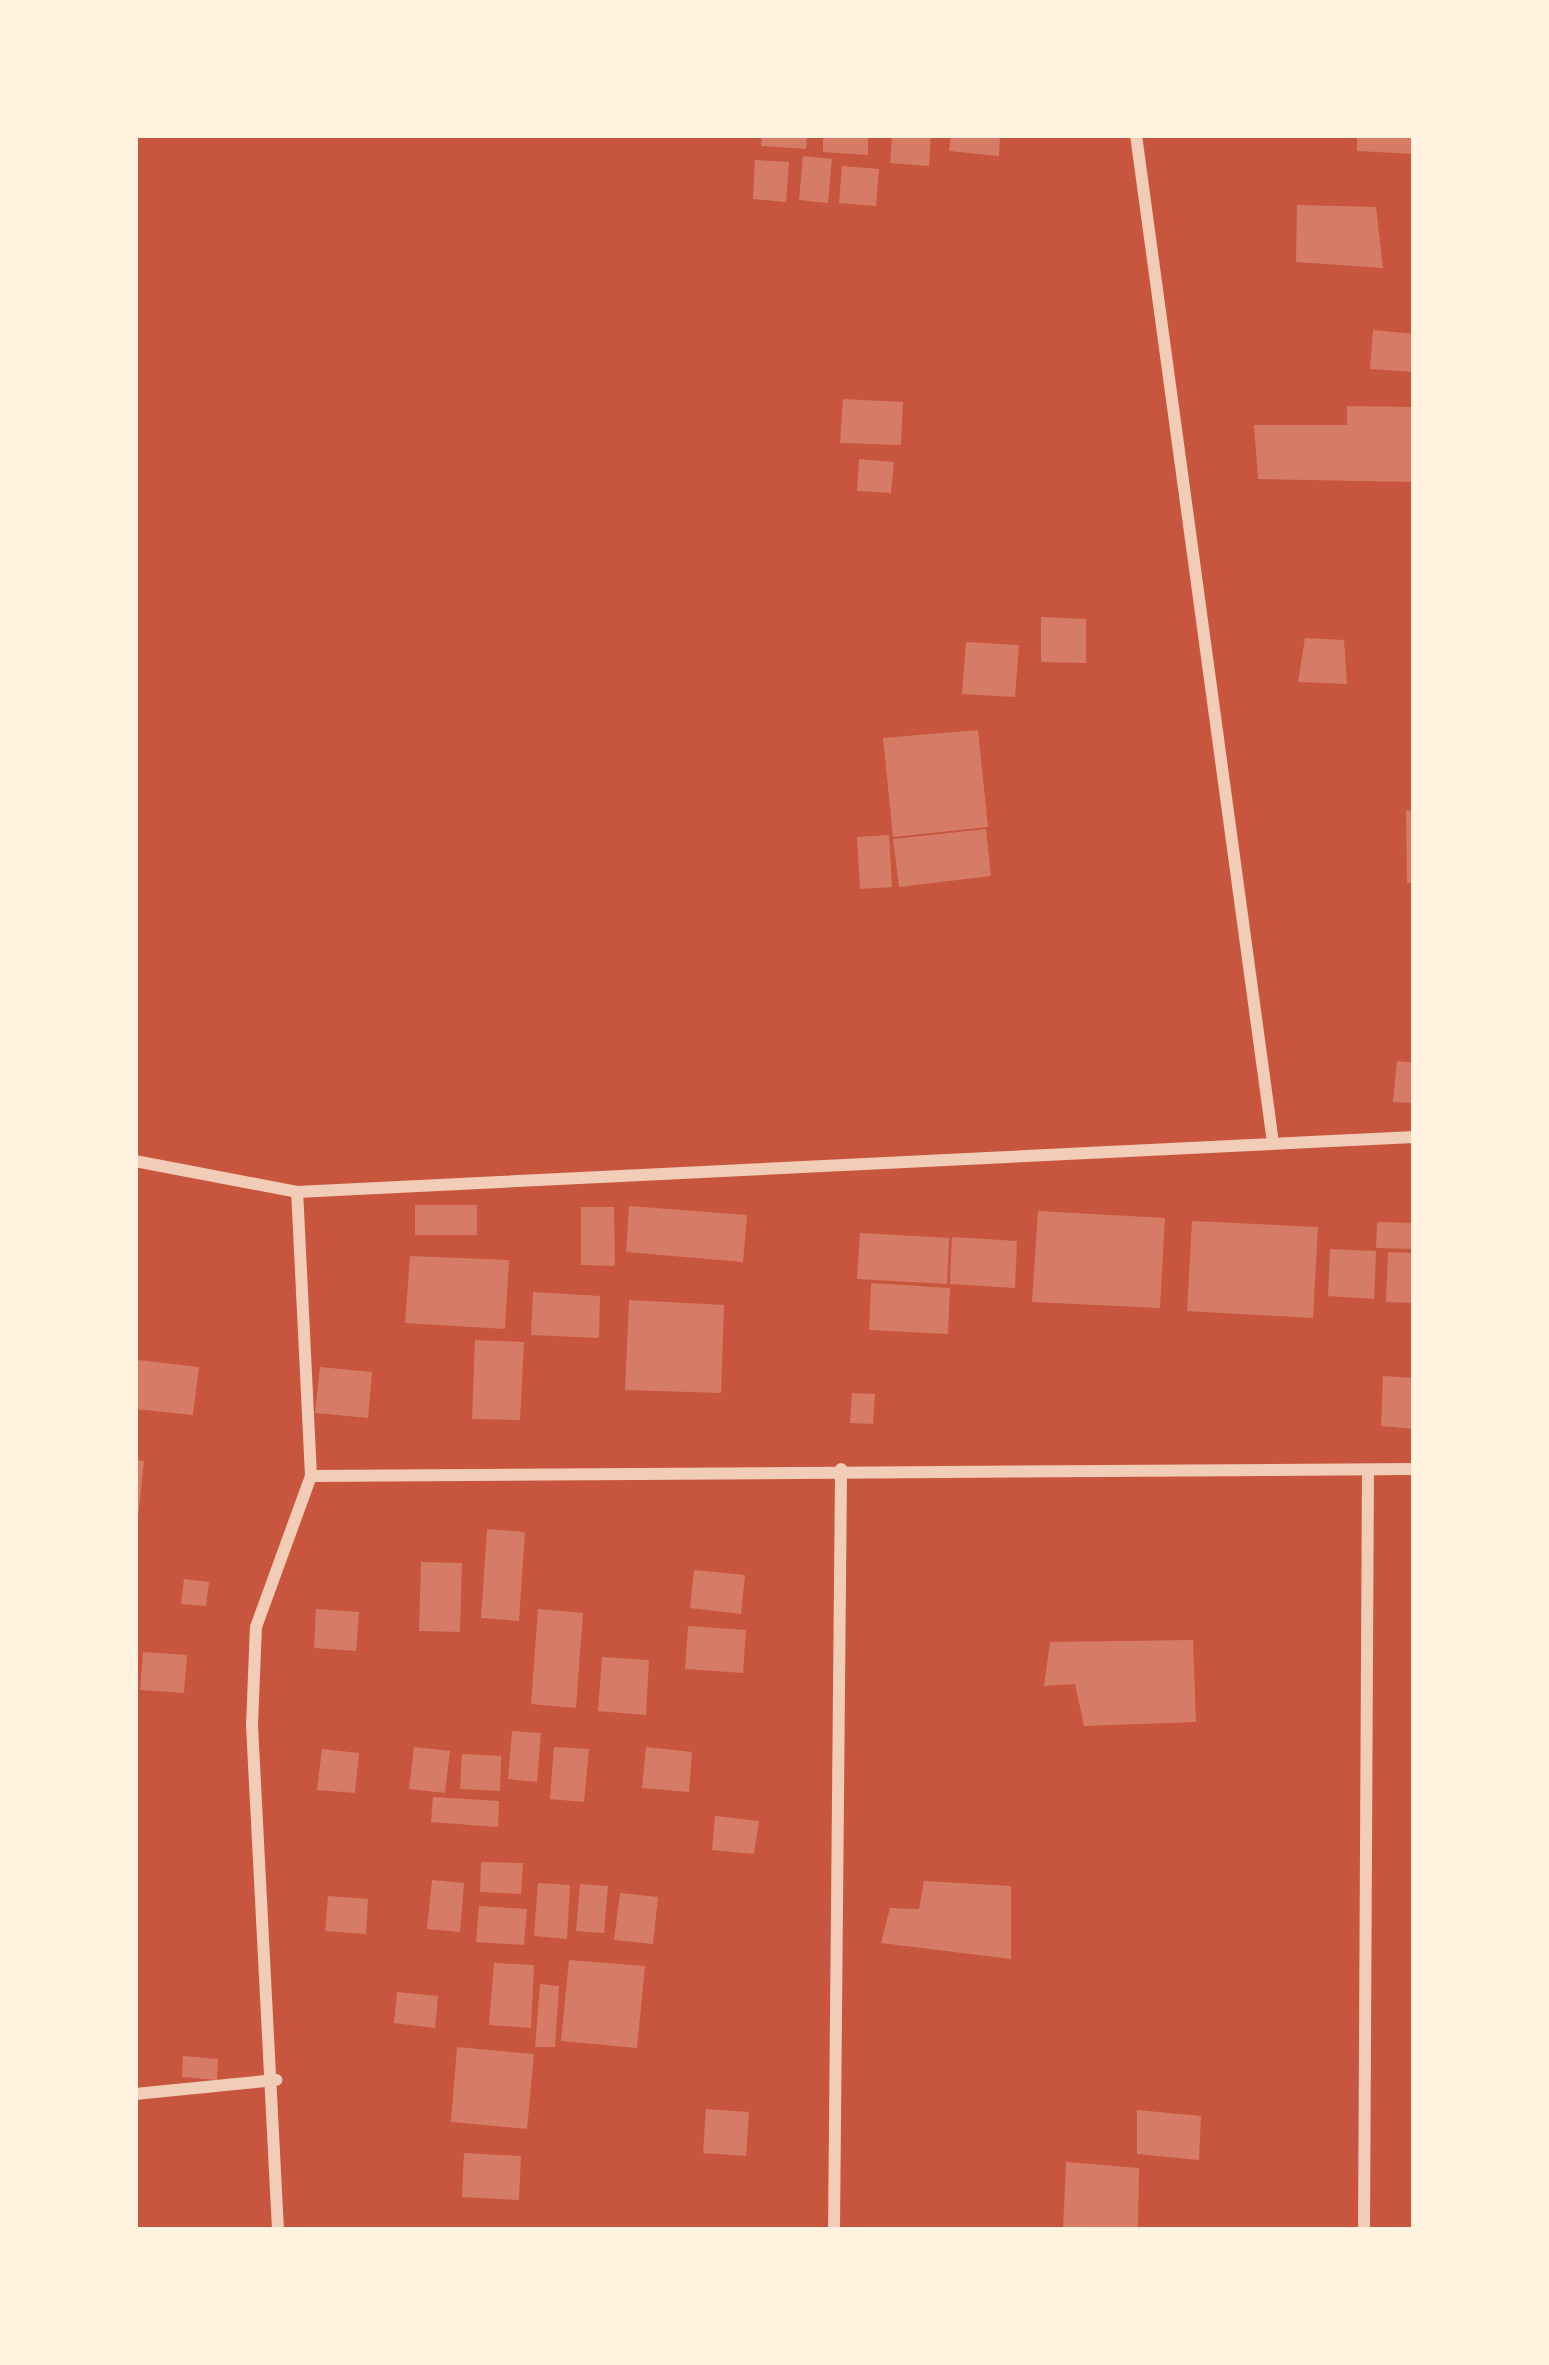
<!DOCTYPE html>
<style>
body{margin:0}
#map{position:relative;width:1549px;height:2365px;overflow:hidden;background:#c8553d;font-family:"Zilla Slab",serif}
div>[style]{position:absolute}
.building>*{inset:0;background:#d67c66}
.minor>*{height:12px;margin:-6px;padding:0 6px;transform-origin:6px;border-radius:6px;background:#f1ccb7}
span{translate:-50% -50%;white-space:nowrap;text-align:center;line-height:1.15;-webkit-text-stroke:12px #fff3e0;paint-order:stroke}
.frame{position:absolute;inset:0;border:138px solid #fff3e0;pointer-events:none}
</style>
<div id="map">
<div class="building">
<i style="clip-path:polygon(762px 135px,807px 135px,806px 149px,761px 146px)"></i>
<i style="clip-path:polygon(823px 135px,868px 135px,868px 155px,823px 152px)"></i>
<i style="clip-path:polygon(892px 135px,931px 135px,929px 166px,890px 163px)"></i>
<i style="clip-path:polygon(951px 135px,1000px 135px,999px 156px,949px 151px)"></i>
<i style="clip-path:polygon(1357px 135px,1414px 135px,1414px 154px,1357px 151px)"></i>
<i style="clip-path:polygon(803px 156px,832px 159px,828px 203px,799px 200px)"></i>
<i style="clip-path:polygon(755px 160px,789px 162px,786px 202px,753px 199px)"></i>
<i style="clip-path:polygon(842px 166px,879px 169px,876px 206px,839px 203px)"></i>
<i style="clip-path:polygon(1297px 205px,1376px 207px,1383px 268px,1296px 262px)"></i>
<i style="clip-path:polygon(1373px 330px,1414px 334px,1414px 372px,1370px 369px)"></i>
<i style="clip-path:polygon(843px 399px,903px 402px,901px 445px,840px 443px)"></i>
<i style="clip-path:polygon(1347px 406px,1414px 407px,1414px 482px,1258px 479px,1254px 425px,1347px 425px)"></i>
<i style="clip-path:polygon(859px 459px,894px 462px,891px 493px,857px 491px)"></i>
<i style="clip-path:polygon(1041px 617px,1086px 619px,1086px 663px,1041px 662px)"></i>
<i style="clip-path:polygon(1305px 638px,1344px 640px,1347px 684px,1298px 682px)"></i>
<i style="clip-path:polygon(966px 642px,1019px 645px,1015px 697px,962px 694px)"></i>
<i style="clip-path:polygon(978px 730px,988px 827px,893px 837px,883px 738px)"></i>
<i style="clip-path:polygon(1406px 810px,1414px 811px,1414px 883px,1407px 883px)"></i>
<i style="clip-path:polygon(986px 829px,991px 876px,899px 887px,893px 839px)"></i>
<i style="clip-path:polygon(889px 835px,892px 887px,860px 889px,857px 837px)"></i>
<i style="clip-path:polygon(1397px 1061px,1414px 1063px,1414px 1103px,1393px 1102px)"></i>
<i style="clip-path:polygon(415px 1205px,477px 1205px,477px 1235px,415px 1235px)"></i>
<i style="clip-path:polygon(629px 1206px,747px 1215px,743px 1262px,626px 1252px)"></i>
<i style="clip-path:polygon(581px 1207px,614px 1207px,615px 1266px,581px 1265px)"></i>
<i style="clip-path:polygon(1038px 1211px,1165px 1218px,1160px 1308px,1032px 1302px)"></i>
<i style="clip-path:polygon(1192px 1221px,1318px 1227px,1313px 1318px,1187px 1311px)"></i>
<i style="clip-path:polygon(1377px 1222px,1414px 1223px,1414px 1249px,1376px 1248px)"></i>
<i style="clip-path:polygon(860px 1233px,949px 1238px,947px 1284px,857px 1279px)"></i>
<i style="clip-path:polygon(952px 1237px,1017px 1241px,1015px 1288px,950px 1284px)"></i>
<i style="clip-path:polygon(1330px 1249px,1376px 1251px,1374px 1299px,1328px 1296px)"></i>
<i style="clip-path:polygon(1388px 1252px,1414px 1253px,1414px 1303px,1386px 1302px)"></i>
<i style="clip-path:polygon(410px 1256px,509px 1260px,505px 1329px,405px 1323px)"></i>
<i style="clip-path:polygon(871px 1283px,950px 1288px,948px 1334px,869px 1330px)"></i>
<i style="clip-path:polygon(533px 1292px,600px 1296px,599px 1338px,531px 1335px)"></i>
<i style="clip-path:polygon(629px 1300px,724px 1305px,721px 1393px,625px 1390px)"></i>
<i style="clip-path:polygon(475px 1340px,524px 1342px,520px 1420px,472px 1419px)"></i>
<i style="clip-path:polygon(138px 1360px,199px 1367px,193px 1415px,135px 1409px)"></i>
<i style="clip-path:polygon(320px 1367px,372px 1372px,368px 1418px,315px 1413px)"></i>
<i style="clip-path:polygon(1383px 1376px,1414px 1378px,1414px 1429px,1381px 1426px)"></i>
<i style="clip-path:polygon(852px 1393px,875px 1394px,873px 1424px,850px 1423px)"></i>
<i style="clip-path:polygon(135px 1460px,144px 1461px,138px 1518px,135px 1518px)"></i>
<i style="clip-path:polygon(487px 1529px,525px 1532px,519px 1621px,481px 1618px)"></i>
<i style="clip-path:polygon(421px 1562px,462px 1563px,460px 1632px,419px 1631px)"></i>
<i style="clip-path:polygon(694px 1570px,745px 1575px,741px 1614px,690px 1608px)"></i>
<i style="clip-path:polygon(184px 1579px,209px 1582px,206px 1606px,181px 1604px)"></i>
<i style="clip-path:polygon(316px 1609px,359px 1612px,356px 1651px,314px 1648px)"></i>
<i style="clip-path:polygon(538px 1609px,583px 1613px,576px 1708px,531px 1704px)"></i>
<i style="clip-path:polygon(688px 1626px,746px 1630px,743px 1673px,685px 1669px)"></i>
<i style="clip-path:polygon(1193px 1640px,1196px 1722px,1084px 1726px,1075px 1684px,1044px 1686px,1050px 1642px)"></i>
<i style="clip-path:polygon(143px 1652px,187px 1655px,184px 1693px,140px 1690px)"></i>
<i style="clip-path:polygon(602px 1657px,649px 1660px,646px 1715px,598px 1711px)"></i>
<i style="clip-path:polygon(512px 1731px,541px 1733px,537px 1782px,508px 1779px)"></i>
<i style="clip-path:polygon(414px 1747px,450px 1751px,445px 1793px,409px 1789px)"></i>
<i style="clip-path:polygon(554px 1747px,589px 1749px,584px 1802px,550px 1799px)"></i>
<i style="clip-path:polygon(646px 1747px,692px 1752px,689px 1792px,642px 1788px)"></i>
<i style="clip-path:polygon(322px 1749px,359px 1753px,355px 1793px,317px 1790px)"></i>
<i style="clip-path:polygon(462px 1754px,501px 1756px,500px 1791px,460px 1789px)"></i>
<i style="clip-path:polygon(433px 1797px,499px 1801px,498px 1827px,431px 1822px)"></i>
<i style="clip-path:polygon(715px 1816px,759px 1821px,754px 1854px,712px 1850px)"></i>
<i style="clip-path:polygon(481px 1862px,523px 1863px,521px 1894px,480px 1892px)"></i>
<i style="clip-path:polygon(432px 1880px,464px 1883px,460px 1932px,427px 1929px)"></i>
<i style="clip-path:polygon(924px 1881px,1011px 1886px,1011px 1959px,881px 1943px,890px 1908px,919px 1909px)"></i>
<i style="clip-path:polygon(538px 1883px,570px 1885px,567px 1939px,534px 1936px)"></i>
<i style="clip-path:polygon(580px 1884px,608px 1886px,604px 1933px,576px 1931px)"></i>
<i style="clip-path:polygon(620px 1893px,658px 1897px,653px 1944px,614px 1940px)"></i>
<i style="clip-path:polygon(328px 1896px,368px 1899px,366px 1934px,325px 1931px)"></i>
<i style="clip-path:polygon(479px 1906px,527px 1909px,524px 1945px,476px 1942px)"></i>
<i style="clip-path:polygon(569px 1960px,645px 1966px,637px 2048px,561px 2041px)"></i>
<i style="clip-path:polygon(494px 1963px,534px 1965px,531px 2028px,489px 2025px)"></i>
<i style="clip-path:polygon(540px 1984px,559px 1986px,555px 2047px,535px 2047px)"></i>
<i style="clip-path:polygon(397px 1992px,438px 1996px,435px 2028px,394px 2023px)"></i>
<i style="clip-path:polygon(457px 2047px,534px 2054px,527px 2129px,451px 2122px)"></i>
<i style="clip-path:polygon(183px 2056px,218px 2059px,217px 2080px,182px 2077px)"></i>
<i style="clip-path:polygon(706px 2109px,749px 2112px,746px 2156px,703px 2153px)"></i>
<i style="clip-path:polygon(1137px 2110px,1201px 2116px,1199px 2160px,1137px 2154px)"></i>
<i style="clip-path:polygon(464px 2153px,521px 2156px,519px 2200px,462px 2197px)"></i>
<i style="clip-path:polygon(1066px 2162px,1139px 2168px,1138px 2230px,1063px 2230px)"></i>
</div>
<div class="minor">
<i style="left:1136px;top:135px;width:1010px;rotate:82.26deg"></i>
<i style="left:135px;top:1161px;width:165px;rotate:10.8deg"></i>
<i style="left:297px;top:1192px;width:1118px;rotate:-2.82deg"></i>
<i style="left:311px;top:1476px;width:1103px;rotate:-0.36deg"></i>
<i style="left:135px;top:2094px;width:142px;rotate:-5.7deg"></i>
<i style="left:278px;top:2230px;width:506px;rotate:-92.95deg"></i>
<i style="left:252px;top:1725px;width:98px;rotate:-87.7deg"></i>
<i style="left:256px;top:1627px;width:161px;rotate:-70deg"></i>
<i style="left:311px;top:1476px;width:284px;rotate:-92.8deg"></i>
<i style="left:834px;top:2230px;width:761px;rotate:-89.47deg"></i>
<i style="left:1364px;top:2230px;width:759px;rotate:-89.7deg"></i>
</div>
<div class="frame"></div>
</div>
